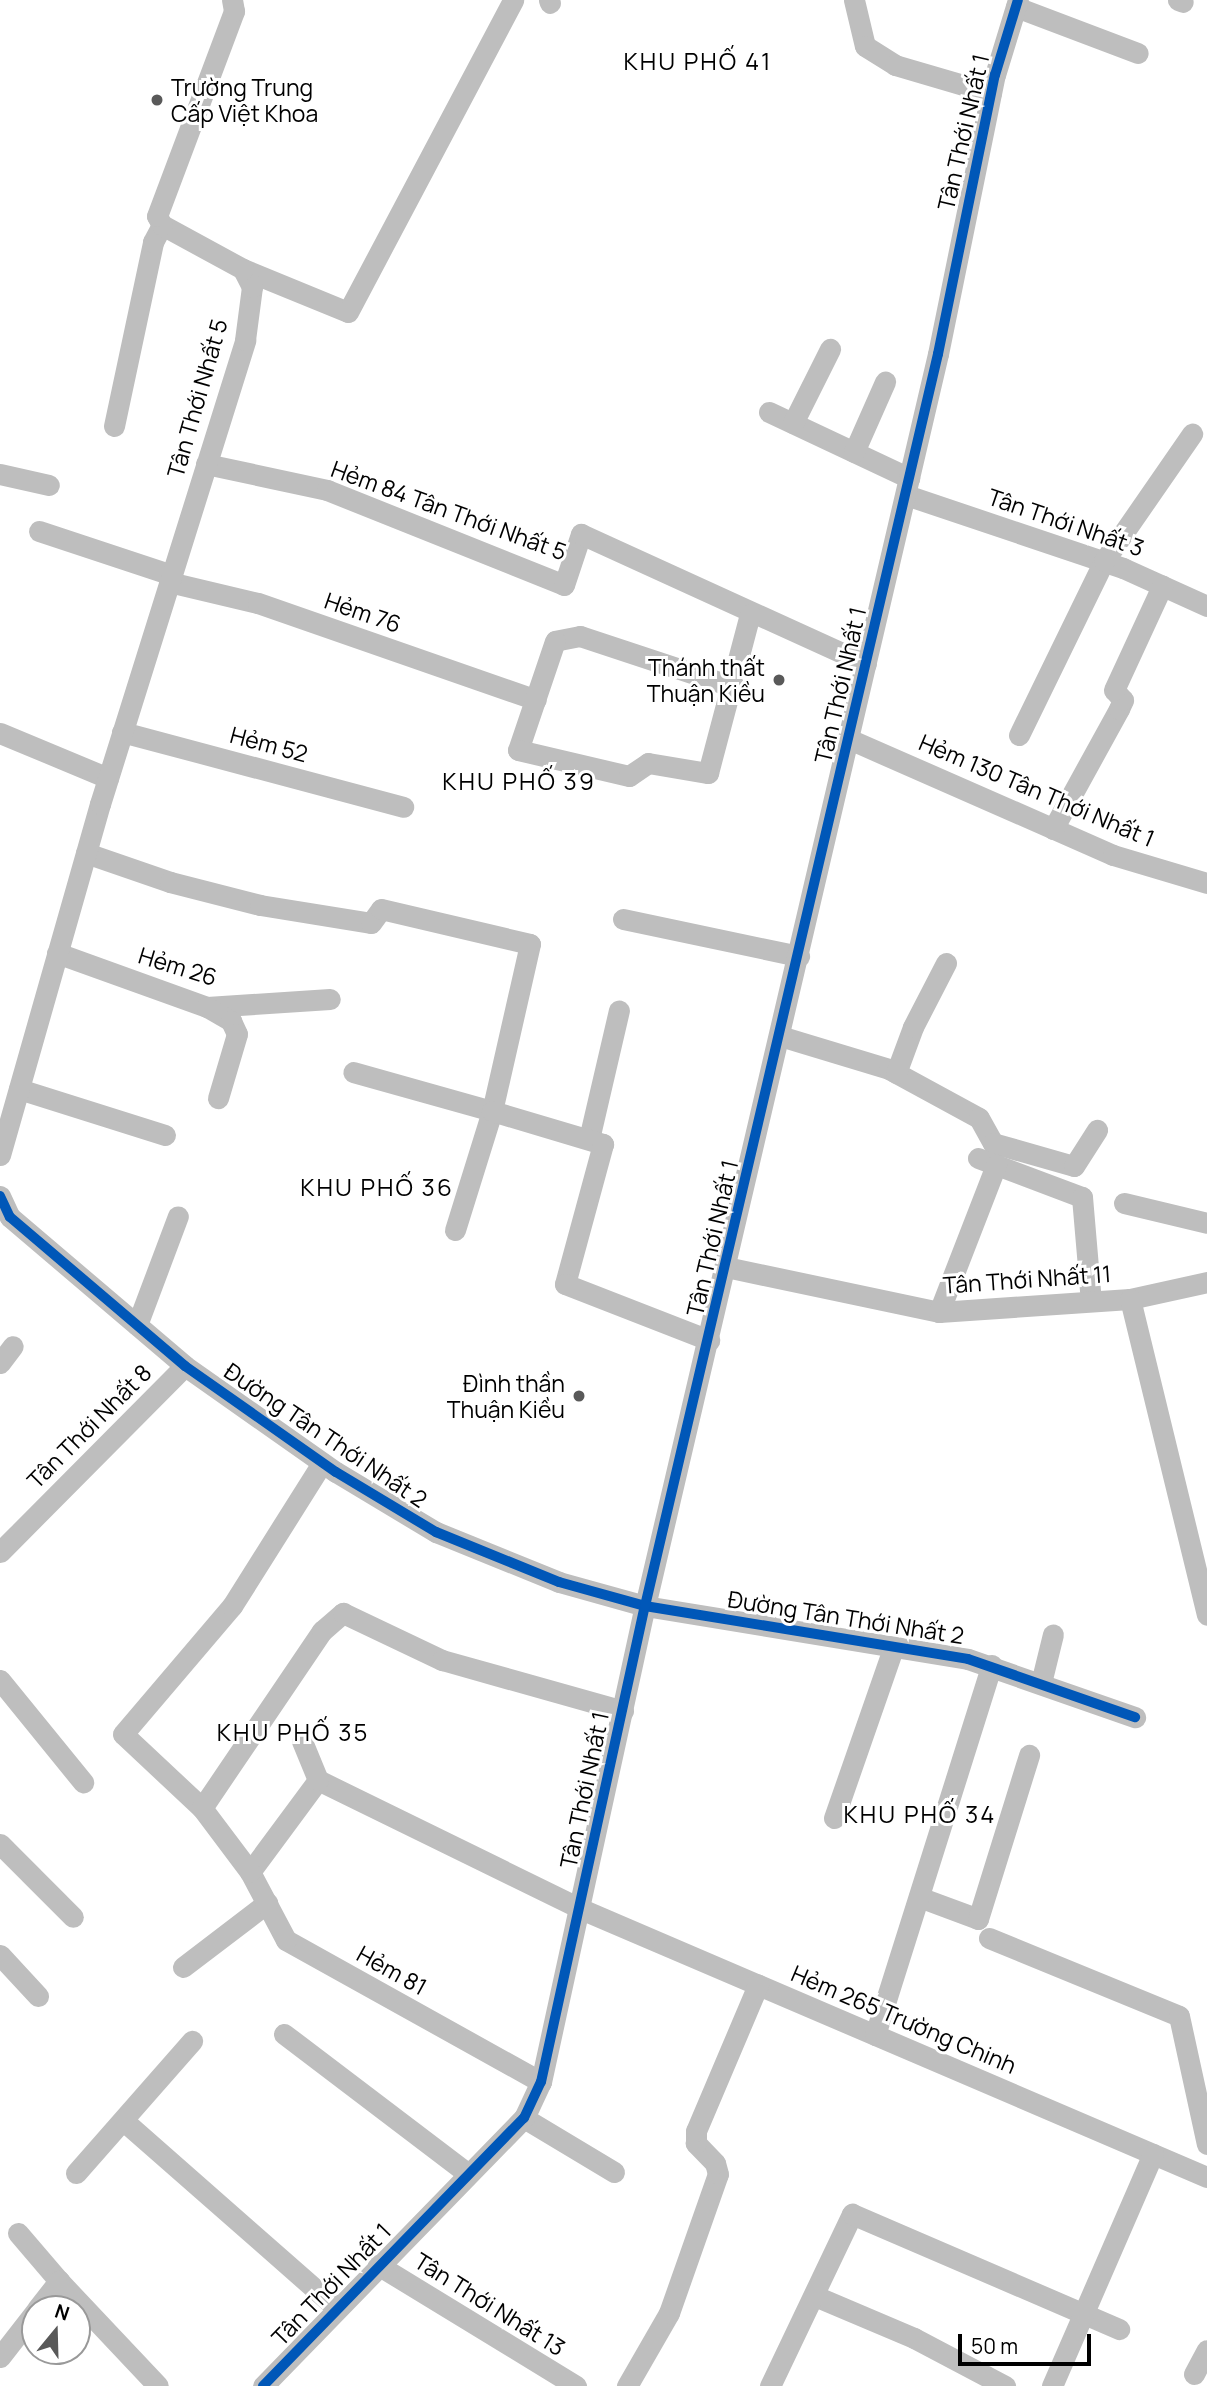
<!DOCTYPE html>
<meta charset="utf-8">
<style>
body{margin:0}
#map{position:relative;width:1207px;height:2386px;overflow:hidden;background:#fff;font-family:Manrope,sans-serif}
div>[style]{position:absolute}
.minor>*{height:21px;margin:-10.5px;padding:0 10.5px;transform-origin:10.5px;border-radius:10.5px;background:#bebebe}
.cycleway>*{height:10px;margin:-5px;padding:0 5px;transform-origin:5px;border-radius:5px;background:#0057b8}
.dots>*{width:19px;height:19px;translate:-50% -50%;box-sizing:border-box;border:4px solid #fff;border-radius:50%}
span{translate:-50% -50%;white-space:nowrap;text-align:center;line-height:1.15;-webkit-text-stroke:6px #fff;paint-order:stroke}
.poi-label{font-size:23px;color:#000}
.left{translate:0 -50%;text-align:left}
.right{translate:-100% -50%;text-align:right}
.street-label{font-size:23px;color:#000}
.neighbourhood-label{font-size:24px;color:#000;letter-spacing:2px}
.north{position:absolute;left:21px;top:2295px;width:70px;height:70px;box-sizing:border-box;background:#fff;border:2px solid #999;border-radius:50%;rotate:19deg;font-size:19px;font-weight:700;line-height:28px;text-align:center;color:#000}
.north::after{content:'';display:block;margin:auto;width:24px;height:32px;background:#595959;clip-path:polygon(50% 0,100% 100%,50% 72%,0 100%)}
.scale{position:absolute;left:958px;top:2334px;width:133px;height:32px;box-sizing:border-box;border:4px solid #000;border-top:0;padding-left:9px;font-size:21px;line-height:24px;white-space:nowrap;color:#000;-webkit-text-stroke:5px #fff;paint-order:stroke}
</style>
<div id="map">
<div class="minor">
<i style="left:549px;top:0;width:3px;rotate:72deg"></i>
<i style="left:854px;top:0;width:47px;rotate:76.6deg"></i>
<i style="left:865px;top:46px;width:36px;rotate:32deg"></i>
<i style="left:895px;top:65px;width:100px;rotate:16.3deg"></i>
<i style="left:1178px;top:0;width:5px;rotate:22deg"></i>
<i style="left:1016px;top:7px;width:130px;rotate:20.7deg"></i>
<i style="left:243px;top:269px;width:113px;rotate:22.3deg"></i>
<i style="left:348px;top:312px;width:353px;rotate:-62.1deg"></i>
<i style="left:769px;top:412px;width:155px;rotate:25.2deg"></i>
<i style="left:793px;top:423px;width:83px;rotate:-63.4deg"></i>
<i style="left:114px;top:426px;width:188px;rotate:-78deg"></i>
<i style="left:153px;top:242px;width:19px;rotate:-62deg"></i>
<i style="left:854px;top:452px;width:77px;rotate:-66.1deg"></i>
<i style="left:206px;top:464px;width:124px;rotate:12.1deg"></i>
<i style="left:327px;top:490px;width:255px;rotate:21.8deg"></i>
<i style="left:564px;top:585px;width:54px;rotate:-71.6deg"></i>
<i style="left:581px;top:534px;width:313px;rotate:24.5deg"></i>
<i style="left:0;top:474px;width:50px;rotate:12.7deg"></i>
<i style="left:906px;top:495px;width:229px;rotate:18.6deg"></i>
<i style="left:1123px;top:568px;width:92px;rotate:24.3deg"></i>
<i style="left:39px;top:531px;width:140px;rotate:18.3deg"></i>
<i style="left:169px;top:582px;width:91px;rotate:13.3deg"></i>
<i style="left:258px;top:603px;width:294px;rotate:19.2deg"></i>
<i style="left:728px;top:685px;width:156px;rotate:-161.7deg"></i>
<i style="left:580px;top:636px;width:25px;rotate:169deg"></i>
<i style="left:555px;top:641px;width:115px;rotate:108.7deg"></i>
<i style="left:518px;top:750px;width:114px;rotate:13.2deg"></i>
<i style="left:629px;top:776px;width:23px;rotate:-34deg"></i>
<i style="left:648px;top:763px;width:61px;rotate:9.5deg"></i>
<i style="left:708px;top:773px;width:164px;rotate:-75.2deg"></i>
<i style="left:122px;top:732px;width:291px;rotate:14.9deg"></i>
<i style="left:0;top:733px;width:117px;rotate:22.6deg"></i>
<i style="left:1019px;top:735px;width:194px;rotate:-64deg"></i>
<i style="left:1104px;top:561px;width:155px;rotate:-55.3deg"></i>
<i style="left:849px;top:739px;width:288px;rotate:23.7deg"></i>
<i style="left:1113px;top:855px;width:98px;rotate:16.6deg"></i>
<i style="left:1053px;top:829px;width:137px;rotate:-61.2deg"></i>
<i style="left:1119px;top:709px;width:10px;rotate:-66deg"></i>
<i style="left:1123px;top:700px;width:13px;rotate:-132deg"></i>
<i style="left:1114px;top:690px;width:115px;rotate:-65.2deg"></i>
<i style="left:86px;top:853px;width:89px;rotate:19deg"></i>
<i style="left:170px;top:882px;width:93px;rotate:14.3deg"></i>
<i style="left:260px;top:905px;width:112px;rotate:9.2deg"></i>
<i style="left:371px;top:923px;width:17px;rotate:-54deg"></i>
<i style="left:381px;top:909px;width:153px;rotate:13.2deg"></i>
<i style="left:530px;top:944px;width:171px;rotate:102.8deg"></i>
<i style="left:492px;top:1111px;width:144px;rotate:-164.3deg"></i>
<i style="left:623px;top:919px;width:180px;rotate:11.9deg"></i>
<i style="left:57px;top:953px;width:159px;rotate:19.8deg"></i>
<i style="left:207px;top:1007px;width:123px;rotate:-3.7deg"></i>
<i style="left:207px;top:1007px;width:28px;rotate:30deg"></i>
<i style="left:231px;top:1021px;width:14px;rotate:65deg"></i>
<i style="left:237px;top:1034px;width:67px;rotate:106.5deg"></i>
<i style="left:780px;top:1036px;width:114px;rotate:16.8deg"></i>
<i style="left:889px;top:1069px;width:102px;rotate:28.6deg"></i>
<i style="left:979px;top:1118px;width:29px;rotate:61deg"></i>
<i style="left:993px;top:1143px;width:84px;rotate:15.9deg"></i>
<i style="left:1074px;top:1166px;width:43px;rotate:-57.4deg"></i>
<i style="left:896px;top:1073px;width:49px;rotate:-69.7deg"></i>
<i style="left:913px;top:1027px;width:72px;rotate:-62.7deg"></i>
<i style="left:19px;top:1089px;width:153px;rotate:17.5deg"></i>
<i style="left:589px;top:1139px;width:132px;rotate:-76.9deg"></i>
<i style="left:0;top:1155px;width:365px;rotate:-74.1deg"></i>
<i style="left:100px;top:804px;width:486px;rotate:-72.6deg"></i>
<i style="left:245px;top:340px;width:53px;rotate:-82.5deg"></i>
<i style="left:252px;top:287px;width:20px;rotate:-117deg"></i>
<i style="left:243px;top:269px;width:92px;rotate:-151.5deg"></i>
<i style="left:162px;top:225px;width:10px;rotate:-119deg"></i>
<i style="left:157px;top:216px;width:219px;rotate:-69.4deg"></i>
<i style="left:234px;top:11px;width:11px;rotate:-100deg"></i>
<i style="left:978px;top:1158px;width:111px;rotate:20.6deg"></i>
<i style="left:1082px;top:1197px;width:104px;rotate:85.1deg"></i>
<i style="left:0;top:1196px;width:23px;rotate:65deg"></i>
<i style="left:10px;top:1217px;width:230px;rotate:40.4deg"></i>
<i style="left:185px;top:1366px;width:184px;rotate:35.1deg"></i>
<i style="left:336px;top:1472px;width:117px;rotate:31deg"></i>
<i style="left:436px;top:1532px;width:133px;rotate:22.1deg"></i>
<i style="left:559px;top:1582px;width:89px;rotate:15.6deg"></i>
<i style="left:645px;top:1606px;width:327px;rotate:9.3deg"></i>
<i style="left:968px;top:1659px;width:177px;rotate:19.2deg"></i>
<i style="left:1124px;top:1203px;width:85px;rotate:13.5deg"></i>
<i style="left:455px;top:1230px;width:125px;rotate:-72.7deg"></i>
<i style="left:492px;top:1111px;width:116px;rotate:16.6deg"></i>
<i style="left:603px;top:1144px;width:145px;rotate:105.2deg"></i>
<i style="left:565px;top:1284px;width:155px;rotate:21.3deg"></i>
<i style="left:726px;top:1267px;width:218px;rotate:11.9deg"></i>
<i style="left:939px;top:1312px;width:191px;rotate:-3.9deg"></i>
<i style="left:1130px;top:1299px;width:79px;rotate:-12.4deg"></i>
<i style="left:1130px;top:1299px;width:325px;rotate:76.3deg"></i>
<i style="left:939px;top:1312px;width:158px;rotate:-68.8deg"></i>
<i style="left:137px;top:1325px;width:116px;rotate:-69.4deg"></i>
<i style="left:0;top:1363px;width:21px;rotate:-53deg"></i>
<i style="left:0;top:1552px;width:262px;rotate:-45.2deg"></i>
<i style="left:0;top:1680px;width:132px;rotate:50.9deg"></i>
<i style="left:1041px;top:1683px;width:50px;rotate:-76.2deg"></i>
<i style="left:318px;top:1780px;width:293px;rotate:26.1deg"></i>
<i style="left:581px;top:1909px;width:681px;rotate:23.18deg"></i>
<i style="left:202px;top:1808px;width:108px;rotate:-136.9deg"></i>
<i style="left:123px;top:1734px;width:168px;rotate:-49.6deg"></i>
<i style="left:232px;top:1606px;width:169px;rotate:-57.8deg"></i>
<i style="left:834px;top:1818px;width:182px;rotate:-70.8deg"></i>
<i style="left:0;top:1844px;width:103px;rotate:45deg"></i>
<i style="left:250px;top:1872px;width:114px;rotate:-53.5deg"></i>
<i style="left:318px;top:1780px;width:42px;rotate:-112.3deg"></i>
<i style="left:919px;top:1897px;width:63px;rotate:20.4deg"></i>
<i style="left:978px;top:1919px;width:172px;rotate:-72.7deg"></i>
<i style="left:989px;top:1938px;width:205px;rotate:22.3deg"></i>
<i style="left:1179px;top:2016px;width:131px;rotate:77.7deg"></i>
<i style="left:0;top:1955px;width:56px;rotate:47.2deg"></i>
<i style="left:183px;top:1967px;width:106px;rotate:-37.3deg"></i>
<i style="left:284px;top:2034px;width:230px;rotate:37.2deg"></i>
<i style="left:875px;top:2035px;width:388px;rotate:-72.5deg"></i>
<i style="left:541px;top:2082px;width:292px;rotate:-150.9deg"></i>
<i style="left:286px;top:1940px;width:77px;rotate:-117.9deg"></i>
<i style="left:250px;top:1872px;width:80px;rotate:-126.9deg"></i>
<i style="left:202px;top:1808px;width:214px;rotate:-55.9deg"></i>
<i style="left:322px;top:1631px;width:28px;rotate:-41deg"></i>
<i style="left:343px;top:1613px;width:110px;rotate:25.4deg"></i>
<i style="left:442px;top:1660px;width:188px;rotate:15.7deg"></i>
<i style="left:524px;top:2118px;width:105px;rotate:31deg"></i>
<i style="left:125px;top:2122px;width:282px;rotate:41.3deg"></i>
<i style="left:76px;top:2173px;width:176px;rotate:-48.7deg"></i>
<i style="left:18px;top:2233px;width:63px;rotate:49.5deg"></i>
<i style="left:378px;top:2265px;width:232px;rotate:31.4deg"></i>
<i style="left:815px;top:2296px;width:108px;rotate:23deg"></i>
<i style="left:914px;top:2338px;width:103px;rotate:27.8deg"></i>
<i style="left:37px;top:2309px;width:36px;rotate:-52deg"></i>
<i style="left:59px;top:2281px;width:144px;rotate:46.7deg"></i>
<i style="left:0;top:2357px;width:57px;rotate:-52.1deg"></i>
<i style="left:1194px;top:2374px;width:27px;rotate:-62deg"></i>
<i style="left:263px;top:2386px;width:374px;rotate:-45.8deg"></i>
<i style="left:524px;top:2118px;width:40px;rotate:-65deg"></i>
<i style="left:541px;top:2082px;width:487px;rotate:-77.7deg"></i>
<i style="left:645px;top:1606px;width:1286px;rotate:-76.83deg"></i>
<i style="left:938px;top:354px;width:285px;rotate:-78.5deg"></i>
<i style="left:995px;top:75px;width:78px;rotate:-73deg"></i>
<i style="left:627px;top:2386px;width:84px;rotate:-60.1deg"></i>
<i style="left:669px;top:2313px;width:147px;rotate:-70.6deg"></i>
<i style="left:718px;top:2174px;width:11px;rotate:-105deg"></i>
<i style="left:715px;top:2163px;width:28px;rotate:-134deg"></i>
<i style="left:696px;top:2143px;width:12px;rotate:-90deg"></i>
<i style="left:696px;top:2131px;width:159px;rotate:-67deg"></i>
<i style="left:770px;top:2386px;width:191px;rotate:-64.5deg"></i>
<i style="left:852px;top:2214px;width:291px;rotate:23.3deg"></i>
<i style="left:1052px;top:2386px;width:253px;rotate:-66.5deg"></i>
</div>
<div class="cycleway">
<i style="left:0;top:1196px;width:23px;rotate:65deg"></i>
<i style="left:10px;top:1217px;width:230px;rotate:40.4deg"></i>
<i style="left:185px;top:1366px;width:184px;rotate:35.1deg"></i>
<i style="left:336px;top:1472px;width:117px;rotate:31deg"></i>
<i style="left:436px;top:1532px;width:133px;rotate:22.1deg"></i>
<i style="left:559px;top:1582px;width:89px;rotate:15.6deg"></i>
<i style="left:645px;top:1606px;width:327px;rotate:9.3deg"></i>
<i style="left:968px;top:1659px;width:177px;rotate:19.2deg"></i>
<i style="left:263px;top:2386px;width:374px;rotate:-45.8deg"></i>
<i style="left:524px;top:2118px;width:40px;rotate:-65deg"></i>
<i style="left:541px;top:2082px;width:487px;rotate:-77.7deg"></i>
<i style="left:645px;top:1606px;width:1286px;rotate:-76.83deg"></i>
<i style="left:938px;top:354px;width:285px;rotate:-78.5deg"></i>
<i style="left:995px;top:75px;width:78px;rotate:-73deg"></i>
</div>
<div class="dots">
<i style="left:157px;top:100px;background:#595959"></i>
<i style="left:779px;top:680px;background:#595959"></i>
<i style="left:579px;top:1396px;background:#595959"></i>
</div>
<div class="poi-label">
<span class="left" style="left:171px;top:100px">Trường Trung<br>Cấp Việt Khoa</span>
<span class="right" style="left:765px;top:680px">Thánh thất<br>Thuận Kiều</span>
<span class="right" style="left:565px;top:1396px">Đình thần<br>Thuận Kiều</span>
</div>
<div class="street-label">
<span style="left:963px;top:132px;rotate:-77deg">Tân Thới Nhất 1</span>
<span style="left:197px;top:398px;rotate:-74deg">Tân Thới Nhất 5</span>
<span style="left:449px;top:510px;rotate:20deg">Hẻm 84 Tân Thới Nhất 5</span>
<span style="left:1066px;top:522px;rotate:19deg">Tân Thới Nhất 3</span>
<span style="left:363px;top:612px;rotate:19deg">Hẻm 76</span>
<span style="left:840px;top:685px;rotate:-77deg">Tân Thới Nhất 1</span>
<span style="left:269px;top:744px;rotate:15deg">Hẻm 52</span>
<span style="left:1037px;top:790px;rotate:23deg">Hẻm 130 Tân Thới Nhất 1</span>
<span style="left:178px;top:966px;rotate:17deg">Hẻm 26</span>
<span style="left:712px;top:1238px;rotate:-77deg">Tân Thới Nhất 1</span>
<span style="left:1027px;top:1279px;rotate:-4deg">Tân Thới Nhất 11</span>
<span style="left:89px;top:1426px;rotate:-45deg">Tân Thới Nhất 8</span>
<span style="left:326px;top:1435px;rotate:34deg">Đường Tân Thới Nhất 2</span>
<span style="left:846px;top:1617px;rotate:9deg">Đường Tân Thới Nhất 2</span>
<span style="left:584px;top:1790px;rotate:-78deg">Tân Thới Nhất 1</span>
<span style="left:392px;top:1970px;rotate:29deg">Hẻm 81</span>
<span style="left:904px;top:2019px;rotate:23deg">Hẻm 265 Trường Chinh</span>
<span style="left:331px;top:2284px;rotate:-46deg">Tân Thới Nhất 1</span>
<span style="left:490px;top:2304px;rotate:32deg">Tân Thới Nhất 13</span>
</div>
<div class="neighbourhood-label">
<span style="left:698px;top:61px">KHU PHỐ 41</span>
<span style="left:519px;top:781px">KHU PHỐ 39</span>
<span style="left:377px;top:1187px">KHU PHỐ 36</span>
<span style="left:293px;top:1732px">KHU PHỐ 35</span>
<span style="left:920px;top:1814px">KHU PHỐ 34</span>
</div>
<div class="north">N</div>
<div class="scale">50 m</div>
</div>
